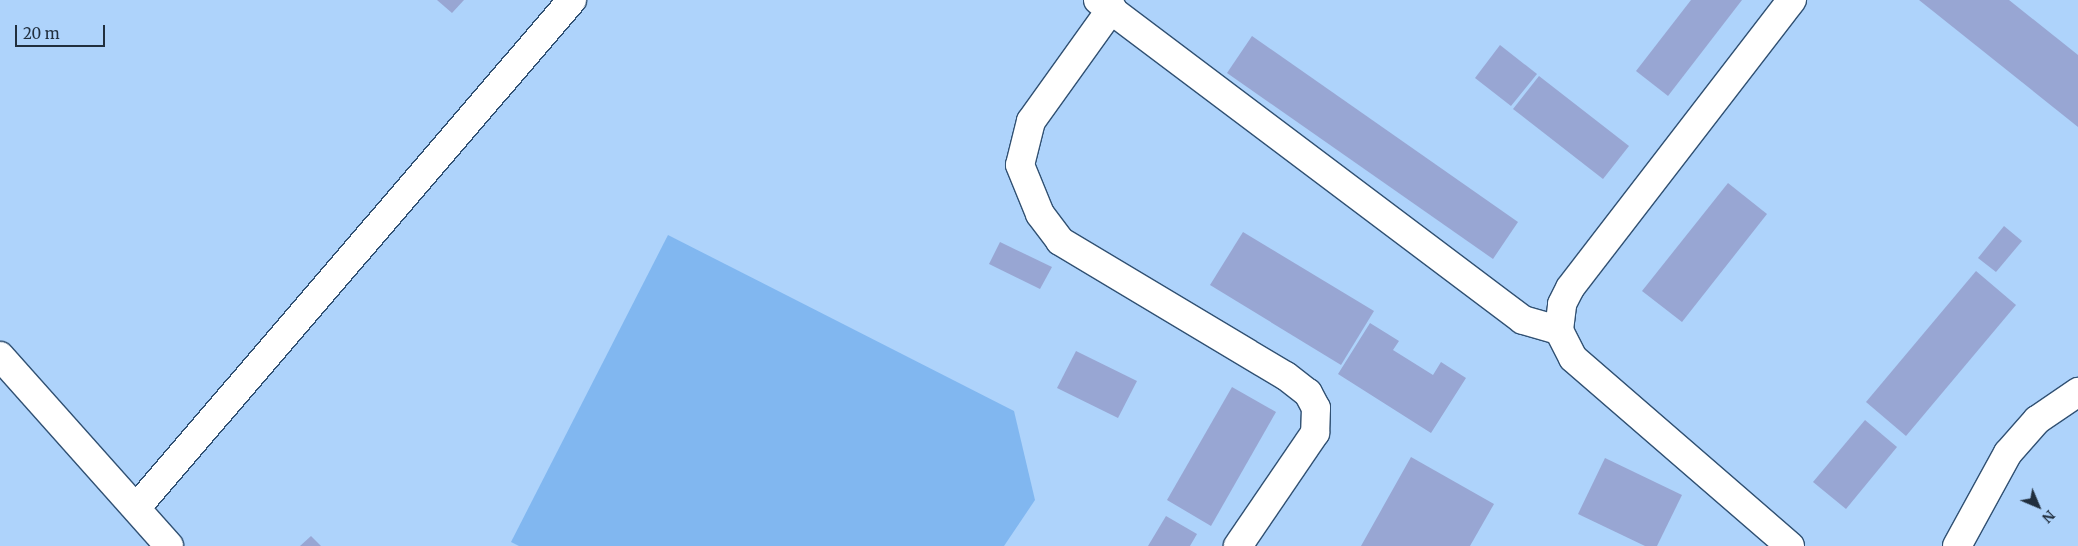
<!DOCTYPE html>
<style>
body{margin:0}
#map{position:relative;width:2078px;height:546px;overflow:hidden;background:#aed3fb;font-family:Merriweather,serif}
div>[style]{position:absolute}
.water>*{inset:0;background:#81b7f0}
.building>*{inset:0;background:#98a6d3}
.roads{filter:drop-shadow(1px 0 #315173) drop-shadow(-1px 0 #315173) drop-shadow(0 1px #315173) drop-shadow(0 -1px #315173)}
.street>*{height:28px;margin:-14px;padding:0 14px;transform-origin:14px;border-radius:14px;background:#fff}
.secondary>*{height:28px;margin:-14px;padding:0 14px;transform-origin:14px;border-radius:14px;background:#fff}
span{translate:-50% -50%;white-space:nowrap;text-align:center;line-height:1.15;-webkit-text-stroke:4px #aed3fb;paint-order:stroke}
.north{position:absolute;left:2013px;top:481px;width:50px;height:50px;-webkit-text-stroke:4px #aed3fb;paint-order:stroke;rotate:135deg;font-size:14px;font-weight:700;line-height:20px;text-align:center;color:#212f3e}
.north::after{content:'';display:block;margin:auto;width:18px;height:22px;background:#212f3e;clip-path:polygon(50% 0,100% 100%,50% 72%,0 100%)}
.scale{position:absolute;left:15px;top:25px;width:90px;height:22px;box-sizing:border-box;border:2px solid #212f3e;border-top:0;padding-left:6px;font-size:15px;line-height:18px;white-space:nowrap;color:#212f3e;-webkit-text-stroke:4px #aed3fb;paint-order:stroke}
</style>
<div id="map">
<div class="water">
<i style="clip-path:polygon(668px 235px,1014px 411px,1035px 500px,1004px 546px,519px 546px,511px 542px)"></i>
</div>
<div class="building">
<i style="clip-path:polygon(437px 0,464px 0,452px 13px)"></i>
<i style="clip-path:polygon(1691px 0,1742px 0,1668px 96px,1636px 71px)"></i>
<i style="clip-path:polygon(1919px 0,2009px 0,2078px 55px,2078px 127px)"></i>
<i style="clip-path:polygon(1252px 36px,1518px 222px,1493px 259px,1227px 73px)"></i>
<i style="clip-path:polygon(1500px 45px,1537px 74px,1511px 106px,1475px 78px)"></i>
<i style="clip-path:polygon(1539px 76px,1629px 146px,1603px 179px,1513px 109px)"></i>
<i style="clip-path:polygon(1728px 183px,1767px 214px,1682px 322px,1642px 291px)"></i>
<i style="clip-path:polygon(2004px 226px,2022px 241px,1996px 272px,1978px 258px)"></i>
<i style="clip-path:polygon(1243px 232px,1374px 311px,1341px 365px,1210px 285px)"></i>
<i style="clip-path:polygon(1000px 242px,1052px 267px,1040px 289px,989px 264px)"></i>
<i style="clip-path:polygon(1976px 271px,2016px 305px,1906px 436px,1866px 402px)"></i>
<i style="clip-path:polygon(1370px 323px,1399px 341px,1393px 350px,1433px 375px,1441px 362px,1466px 378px,1431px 433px,1338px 374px)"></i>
<i style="clip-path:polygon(1076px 351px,1137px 381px,1118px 418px,1057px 388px)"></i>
<i style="clip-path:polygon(1232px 387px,1276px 412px,1211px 526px,1167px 500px)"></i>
<i style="clip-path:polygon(1865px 420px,1897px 447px,1846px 509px,1813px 482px)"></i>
<i style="clip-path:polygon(1411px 457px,1494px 504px,1470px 546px,1361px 546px)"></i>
<i style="clip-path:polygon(1605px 458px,1682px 495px,1657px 546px,1645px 546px,1578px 514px)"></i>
<i style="clip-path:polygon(1166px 516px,1197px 534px,1190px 546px,1148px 546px)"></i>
<i style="clip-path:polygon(311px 536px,321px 546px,300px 546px)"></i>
</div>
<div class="roads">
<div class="street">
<i style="left:1098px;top:0;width:532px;rotate:36.98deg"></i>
<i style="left:1523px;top:320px;width:37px;rotate:16deg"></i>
<i style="left:1112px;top:8px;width:139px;rotate:125.6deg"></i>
<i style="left:1031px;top:121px;width:45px;rotate:104deg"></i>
<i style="left:1020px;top:165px;width:53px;rotate:67.8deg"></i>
<i style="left:1040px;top:214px;width:34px;rotate:53deg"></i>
<i style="left:1060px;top:241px;width:263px;rotate:30.9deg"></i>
<i style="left:1286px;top:376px;width:28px;rotate:38deg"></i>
<i style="left:1308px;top:393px;width:17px;rotate:62deg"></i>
<i style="left:1316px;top:408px;width:25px;rotate:92deg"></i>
<i style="left:1315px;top:433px;width:137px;rotate:124.3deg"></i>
<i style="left:137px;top:507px;width:668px;rotate:-49.37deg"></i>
<i style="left:1957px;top:546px;width:106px;rotate:-61.3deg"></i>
<i style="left:2008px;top:453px;width:44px;rotate:-48.7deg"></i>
<i style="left:2037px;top:420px;width:50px;rotate:-34.3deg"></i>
</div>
<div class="secondary">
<i style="left:0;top:356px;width:254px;rotate:48.3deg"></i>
<i style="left:1790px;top:546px;width:287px;rotate:-139.1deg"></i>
<i style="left:1573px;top:358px;width:31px;rotate:-117deg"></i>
<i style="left:1559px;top:330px;width:26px;rotate:-83deg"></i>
<i style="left:1562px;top:304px;width:18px;rotate:-63deg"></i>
<i style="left:1570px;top:288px;width:364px;rotate:-52.4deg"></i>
</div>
</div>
<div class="north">N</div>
<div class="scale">20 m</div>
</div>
